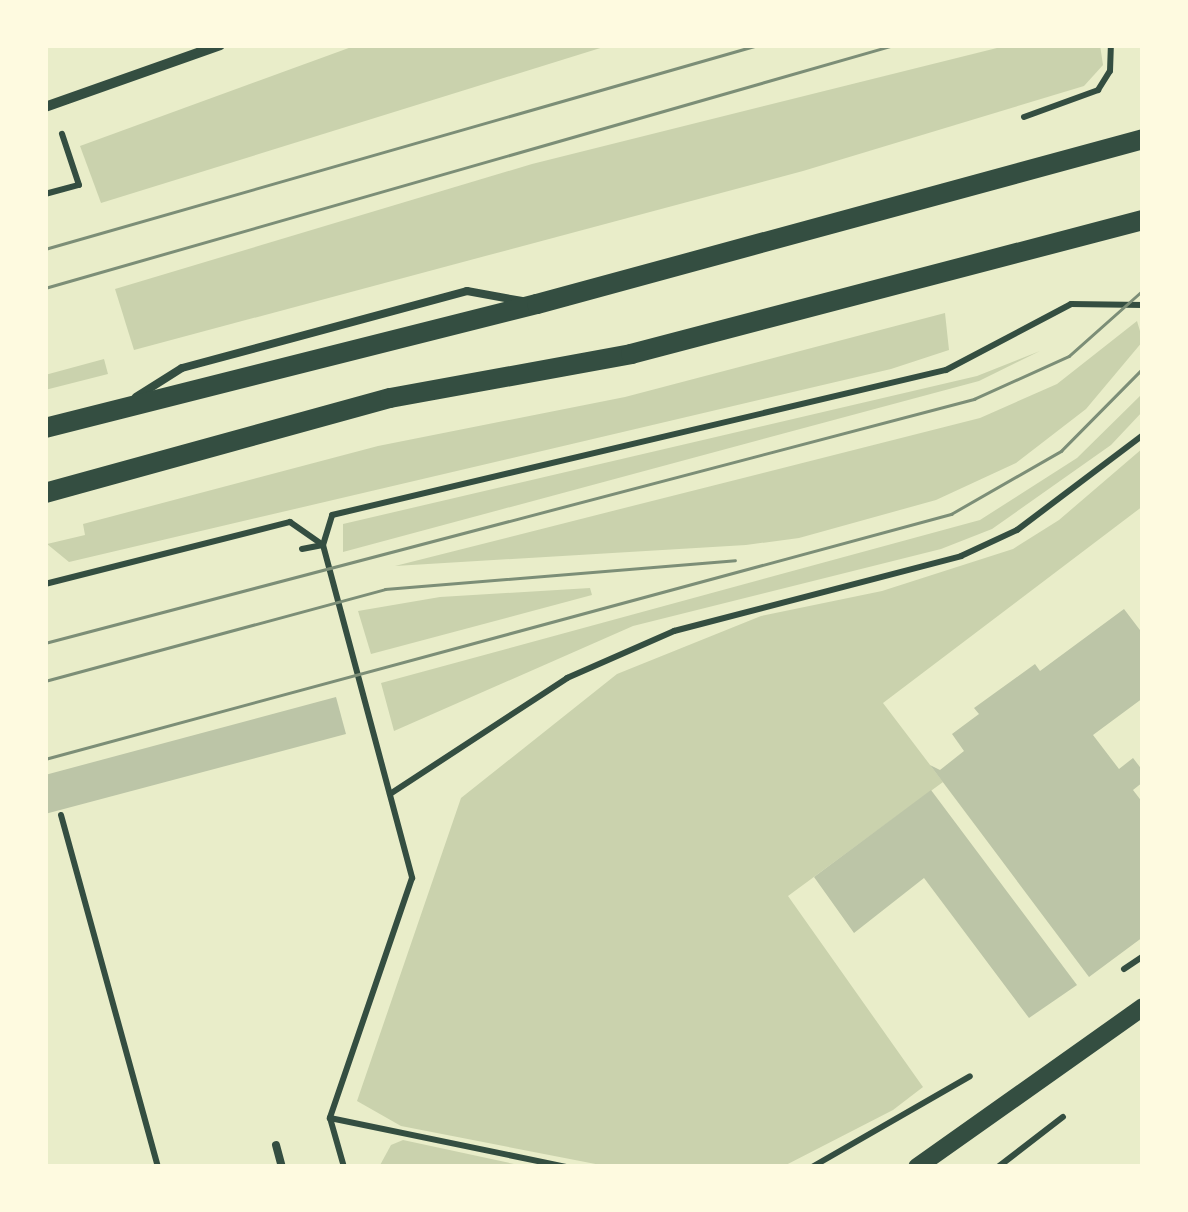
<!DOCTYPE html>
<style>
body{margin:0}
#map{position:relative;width:1188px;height:1212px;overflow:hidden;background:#e9edc9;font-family:Poppins,sans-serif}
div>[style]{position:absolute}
.green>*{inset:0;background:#cad2ad}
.building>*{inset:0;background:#bcc5a7}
.path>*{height:6px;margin:-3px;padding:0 3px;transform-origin:3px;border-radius:3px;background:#344e41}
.service>*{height:8px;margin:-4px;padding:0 4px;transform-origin:4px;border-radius:4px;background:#344e41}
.minor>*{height:10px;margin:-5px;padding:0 5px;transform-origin:5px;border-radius:5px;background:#344e41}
.tertiary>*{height:18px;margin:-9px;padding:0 9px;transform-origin:9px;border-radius:9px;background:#344e41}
.secondary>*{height:20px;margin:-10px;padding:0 10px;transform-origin:10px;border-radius:10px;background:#344e41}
.tram>*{height:2.5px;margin:-1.25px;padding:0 1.25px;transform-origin:1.25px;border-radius:1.25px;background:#7c8e77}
span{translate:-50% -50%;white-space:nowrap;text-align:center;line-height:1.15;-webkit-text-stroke:10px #fefae0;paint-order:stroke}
.frame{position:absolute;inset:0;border:48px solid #fefae0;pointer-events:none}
</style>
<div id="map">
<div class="green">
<i style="clip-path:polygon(357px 45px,610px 45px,101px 203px,80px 146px)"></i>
<i style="clip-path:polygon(1009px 45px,1100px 45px,1103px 65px,1084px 86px,803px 171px,134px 350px,115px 289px,532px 164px)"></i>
<i style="clip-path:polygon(945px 313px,949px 350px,891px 369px,69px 562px,47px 544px,85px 535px,83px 524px,378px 446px,625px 397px)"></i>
<i style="clip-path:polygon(1137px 321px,1143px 341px,1086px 409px,1016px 463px,936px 500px,799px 538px,746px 545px,395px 566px,980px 418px,1057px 384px)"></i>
<i style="clip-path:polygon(1040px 351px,979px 381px,343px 552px,343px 524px,977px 376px)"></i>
<i style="clip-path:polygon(104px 359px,108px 374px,45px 390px,45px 375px)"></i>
<i style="clip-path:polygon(1143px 393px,1143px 411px,1111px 445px,992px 529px,941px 549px,633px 626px,394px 731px,381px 683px,980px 520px,1077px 458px)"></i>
<i style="clip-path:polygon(1143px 448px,1143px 506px,883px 703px,943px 782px,788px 896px,923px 1087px,893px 1110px,782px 1167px,611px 1167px,401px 1126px,357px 1101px,461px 798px,617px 674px,761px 616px,882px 591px,1013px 549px,1059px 520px)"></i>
<i style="clip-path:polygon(590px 588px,592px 595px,371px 654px,358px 611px,440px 597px)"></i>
<i style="clip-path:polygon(403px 1140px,528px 1167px,379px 1167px,391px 1145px)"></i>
</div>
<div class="building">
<i style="clip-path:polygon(1124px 609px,1143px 634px,1143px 698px,1093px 735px,1119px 769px,1133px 758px,1143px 771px,1143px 782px,1133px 790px,1143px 803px,1143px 937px,1089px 977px,930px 765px,940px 770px,964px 751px,952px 734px,979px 714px,974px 708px,1035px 664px,1040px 671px)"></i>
<i style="clip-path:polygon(336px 697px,346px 734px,45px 814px,45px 775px)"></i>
<i style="clip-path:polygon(931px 790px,1077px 985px,1029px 1018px,924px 878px,854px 933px,814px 877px)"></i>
</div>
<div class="path">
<i style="left:1024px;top:117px;width:79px;rotate:-20deg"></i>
<i style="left:1098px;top:90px;width:22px;rotate:-58deg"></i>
<i style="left:1110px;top:71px;width:26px;rotate:-88deg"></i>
<i style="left:45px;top:194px;width:35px;rotate:-15deg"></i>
<i style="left:79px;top:185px;width:54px;rotate:-108.4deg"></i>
<i style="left:302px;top:549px;width:21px;rotate:-11deg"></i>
<i style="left:323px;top:545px;width:345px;rotate:75deg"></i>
<i style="left:412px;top:878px;width:254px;rotate:108.9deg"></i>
<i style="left:330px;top:1118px;width:51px;rotate:74.1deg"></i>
<i style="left:45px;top:584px;width:253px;rotate:-14.2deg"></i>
<i style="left:290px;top:522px;width:40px;rotate:34.9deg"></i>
<i style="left:323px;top:545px;width:31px;rotate:-73deg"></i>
<i style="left:332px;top:515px;width:631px;rotate:-13.29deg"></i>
<i style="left:946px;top:370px;width:141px;rotate:-27.8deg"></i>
<i style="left:1071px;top:304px;width:72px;rotate:0.8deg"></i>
<i style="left:390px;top:794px;width:212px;rotate:-33.2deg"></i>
<i style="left:567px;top:678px;width:117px;rotate:-23.7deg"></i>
<i style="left:674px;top:631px;width:297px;rotate:-14.6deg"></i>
<i style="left:961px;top:556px;width:62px;rotate:-24.9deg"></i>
<i style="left:1017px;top:530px;width:158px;rotate:-37deg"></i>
<i style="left:61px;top:815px;width:365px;rotate:74.6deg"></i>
<i style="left:1124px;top:969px;width:23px;rotate:-34deg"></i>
<i style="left:330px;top:1118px;width:241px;rotate:11.7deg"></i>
<i style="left:812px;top:1167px;width:182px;rotate:-29.9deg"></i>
<i style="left:998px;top:1167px;width:82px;rotate:-37.6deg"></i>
</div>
<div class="service">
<i style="left:136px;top:397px;width:54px;rotate:-32.2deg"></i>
<i style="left:182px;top:368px;width:295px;rotate:-15.1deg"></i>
<i style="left:467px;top:291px;width:56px;rotate:10.3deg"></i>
<i style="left:276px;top:1145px;width:23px;rotate:75deg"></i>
</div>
<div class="minor">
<i style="left:45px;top:107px;width:186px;rotate:-19.5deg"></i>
</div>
<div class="tertiary">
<i style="left:917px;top:1167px;width:277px;rotate:-35.3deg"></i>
</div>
<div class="secondary">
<i style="left:45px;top:428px;width:507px;rotate:-14.15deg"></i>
<i style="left:537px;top:304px;width:628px;rotate:-15.23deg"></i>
<i style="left:45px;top:493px;width:358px;rotate:-15.4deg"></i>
<i style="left:390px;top:398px;width:245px;rotate:-10.3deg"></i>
<i style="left:631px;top:354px;width:529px;rotate:-14.67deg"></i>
</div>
<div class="tram">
<i style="left:45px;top:249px;width:742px;rotate:-15.97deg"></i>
<i style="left:45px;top:288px;width:883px;rotate:-15.97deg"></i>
<i style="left:45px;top:643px;width:961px;rotate:-14.72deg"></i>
<i style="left:974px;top:399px;width:104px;rotate:-24.4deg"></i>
<i style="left:1069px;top:356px;width:99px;rotate:-41.7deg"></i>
<i style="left:45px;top:681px;width:352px;rotate:-15.1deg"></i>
<i style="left:385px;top:589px;width:351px;rotate:-4.7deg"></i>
<i style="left:45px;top:759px;width:939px;rotate:-15.13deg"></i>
<i style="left:951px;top:514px;width:127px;rotate:-29.8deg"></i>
<i style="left:1061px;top:451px;width:117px;rotate:-45.3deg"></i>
</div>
<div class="frame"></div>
</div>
